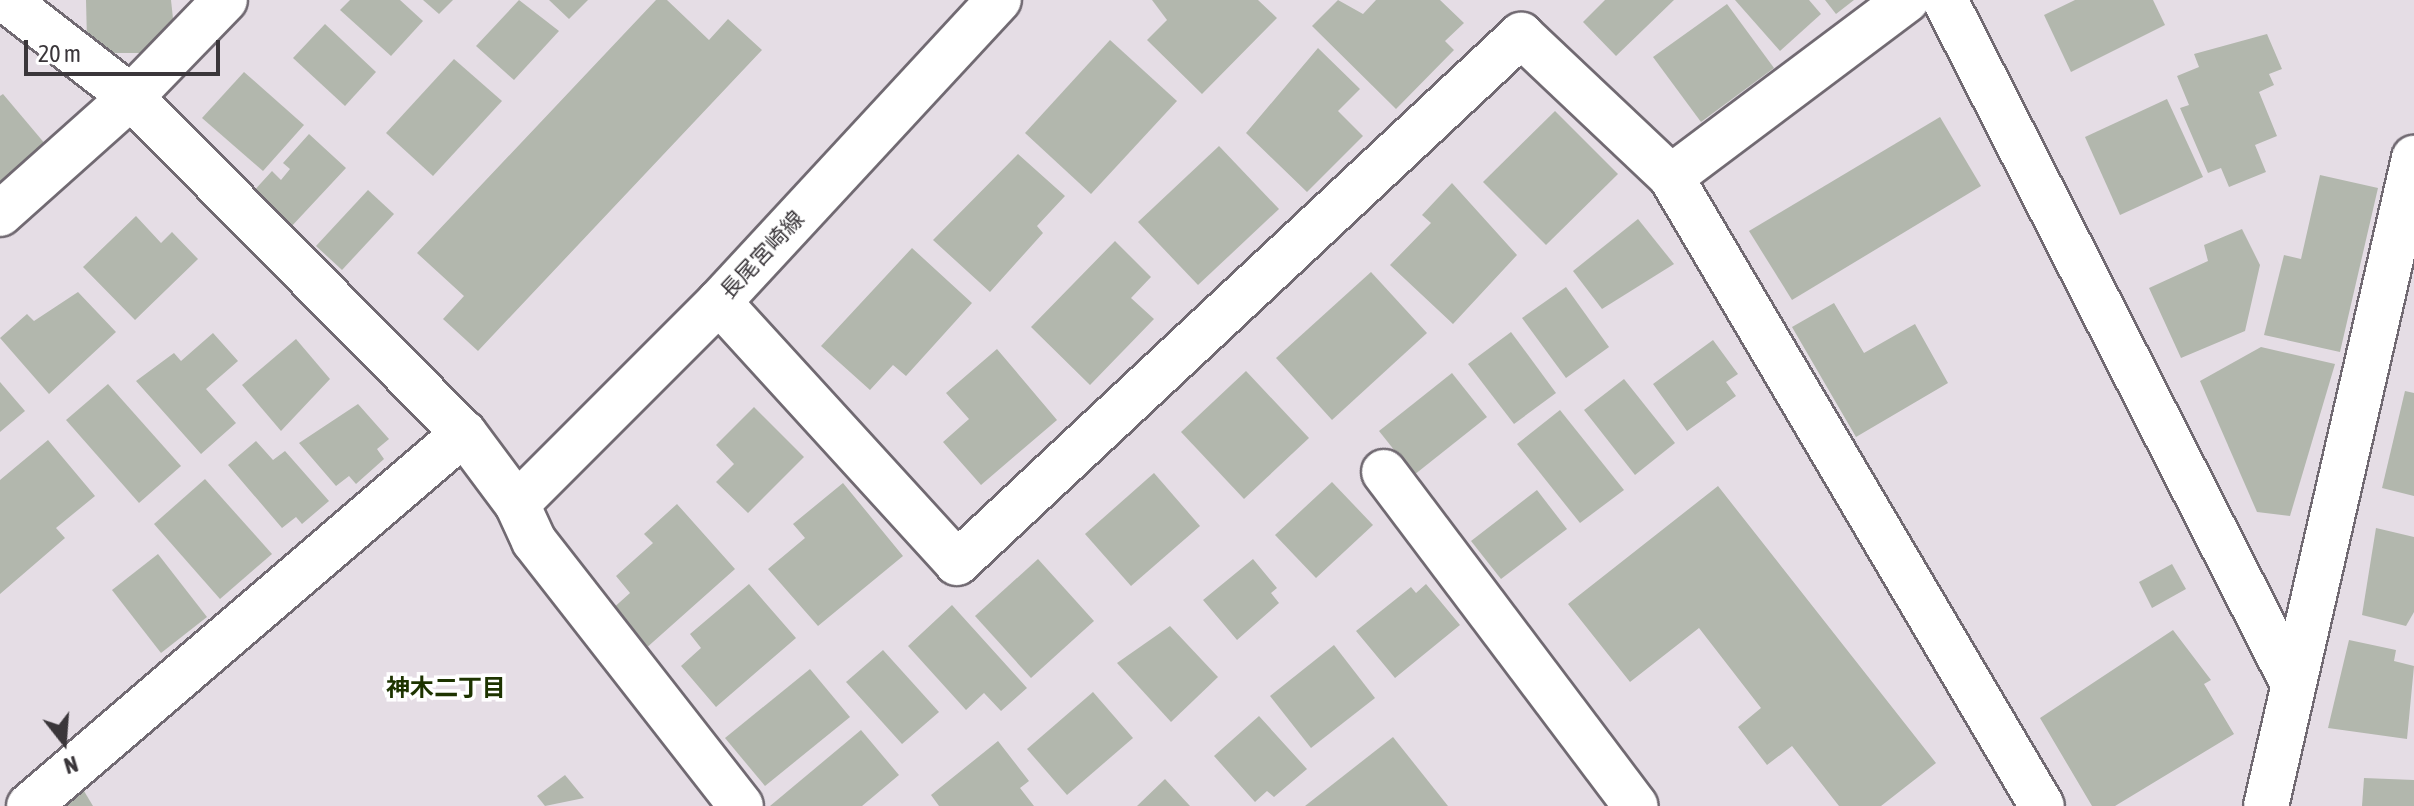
<!DOCTYPE html>
<meta charset="utf-8">
<style>
body{margin:0}
#map{position:relative;width:2414px;height:806px;overflow:hidden;background:#e5dde5;font-family:"Asap Condensed","Noto Sans JP",sans-serif}
div>[style]{position:absolute}
.building>*{inset:0;background:#b2b7ad}
.roads{filter:drop-shadow(2px 0 #716a72) drop-shadow(-2px 0 #716a72) drop-shadow(0 2px #716a72) drop-shadow(0 -2px #716a72)}
.minor>*{height:44px;margin:-22px;padding:0 22px;transform-origin:22px;border-radius:22px;background:#fff}
span{translate:-50% -50%;white-space:nowrap;text-align:center;line-height:1.15;-webkit-text-stroke:7px #fff;paint-order:stroke}
.street-label{font-size:22px;color:#3a363a}
.neighbourhood-label{font-size:24px;color:#1d3300;font-weight:700}
.north{position:absolute;left:24px;top:702px;width:80px;height:80px;-webkit-text-stroke:6px #fff;paint-order:stroke;rotate:163deg;font-size:22px;font-weight:700;line-height:32px;text-align:center;color:#3a363a}
.north::after{content:'';display:block;margin:auto;width:28px;height:36px;background:#3a363a;clip-path:polygon(50% 0,100% 100%,50% 72%,0 100%)}
.scale{position:absolute;left:24px;top:40px;width:196px;height:36px;box-sizing:border-box;border:4px solid #3a363a;border-top:0;padding-left:10px;font-size:24px;line-height:28px;white-space:nowrap;color:#3a363a;-webkit-text-stroke:6px #fff;paint-order:stroke}
</style>
<div id="map">
<div class="building">
<i style="clip-path:polygon(86px 0,171px 0,174px 28px,149px 53px,102px 53px,87px 41px)"></i>
<i style="clip-path:polygon(350px 0,400px 0,423px 21px,391px 56px,340px 10px)"></i>
<i style="clip-path:polygon(423px 0,453px 0,439px 14px)"></i>
<i style="clip-path:polygon(519px 0,559px 31px,514px 80px,476px 46px)"></i>
<i style="clip-path:polygon(549px 0,588px 0,569px 19px)"></i>
<i style="clip-path:polygon(656px 0,667px 0,709px 40px,728px 19px,762px 50px,478px 351px,443px 319px,464px 296px,417px 253px)"></i>
<i style="clip-path:polygon(1152px 0,1258px 0,1277px 18px,1202px 94px,1147px 40px,1167px 20px)"></i>
<i style="clip-path:polygon(1338px 0,1363px 14px,1376px 0,1440px 0,1464px 23px,1445px 41px,1454px 50px,1396px 109px,1312px 26px)"></i>
<i style="clip-path:polygon(1605px 0,1674px 0,1616px 56px,1583px 22px)"></i>
<i style="clip-path:polygon(1735px 0,1809px 0,1821px 14px,1780px 51px)"></i>
<i style="clip-path:polygon(1825px 0,1854px 0,1836px 14px)"></i>
<i style="clip-path:polygon(2075px 0,2153px 0,2165px 25px,2071px 72px,2044px 15px)"></i>
<i style="clip-path:polygon(1727px 4px,1774px 68px,1701px 122px,1653px 57px)"></i>
<i style="clip-path:polygon(325px 24px,376px 72px,345px 106px,293px 58px)"></i>
<i style="clip-path:polygon(2267px 34px,2282px 69px,2269px 74px,2274px 85px,2259px 92px,2277px 136px,2255px 145px,2266px 172px,2229px 187px,2221px 168px,2208px 173px,2180px 108px,2189px 105px,2177px 76px,2199px 67px,2194px 54px)"></i>
<i style="clip-path:polygon(1110px 40px,1177px 101px,1091px 194px,1025px 133px)"></i>
<i style="clip-path:polygon(1318px 48px,1360px 89px,1338px 111px,1363px 136px,1307px 192px,1246px 133px)"></i>
<i style="clip-path:polygon(454px 59px,502px 101px,433px 176px,386px 133px)"></i>
<i style="clip-path:polygon(244px 72px,304px 125px,263px 171px,202px 118px)"></i>
<i style="clip-path:polygon(3px 94px,46px 145px,0 184px,0 96px)"></i>
<i style="clip-path:polygon(2167px 99px,2203px 177px,2120px 215px,2085px 137px)"></i>
<i style="clip-path:polygon(1555px 111px,1618px 174px,1546px 245px,1483px 182px)"></i>
<i style="clip-path:polygon(1940px 117px,1981px 186px,1792px 300px,1749px 231px)"></i>
<i style="clip-path:polygon(309px 134px,346px 168px,290px 228px,252px 193px,272px 171px,281px 180px,290px 169px,283px 163px)"></i>
<i style="clip-path:polygon(1219px 146px,1279px 209px,1198px 285px,1138px 222px)"></i>
<i style="clip-path:polygon(1018px 154px,1065px 196px,1037px 226px,1043px 233px,990px 292px,933px 240px)"></i>
<i style="clip-path:polygon(2320px 175px,2378px 188px,2340px 352px,2264px 335px,2284px 255px,2301px 259px)"></i>
<i style="clip-path:polygon(1452px 183px,1517px 255px,1453px 324px,1390px 265px,1431px 223px,1422px 215px)"></i>
<i style="clip-path:polygon(368px 190px,394px 214px,342px 270px,316px 246px)"></i>
<i style="clip-path:polygon(136px 216px,161px 243px,172px 232px,198px 259px,135px 320px,83px 267px)"></i>
<i style="clip-path:polygon(1638px 219px,1674px 264px,1602px 309px,1573px 271px)"></i>
<i style="clip-path:polygon(2242px 229px,2260px 265px,2245px 331px,2181px 358px,2149px 288px,2208px 261px,2204px 245px)"></i>
<i style="clip-path:polygon(1115px 241px,1151px 277px,1131px 298px,1154px 319px,1090px 385px,1031px 327px)"></i>
<i style="clip-path:polygon(912px 248px,972px 303px,906px 376px,893px 365px,870px 390px,821px 346px)"></i>
<i style="clip-path:polygon(1371px 272px,1427px 333px,1332px 420px,1276px 358px)"></i>
<i style="clip-path:polygon(1566px 287px,1609px 347px,1566px 378px,1522px 318px)"></i>
<i style="clip-path:polygon(78px 292px,116px 332px,49px 394px,0 338px,27px 314px,34px 321px)"></i>
<i style="clip-path:polygon(1834px 303px,1864px 353px,1915px 324px,1948px 383px,1856px 437px,1792px 327px)"></i>
<i style="clip-path:polygon(1511px 332px,1556px 393px,1514px 424px,1468px 364px)"></i>
<i style="clip-path:polygon(213px 333px,238px 361px,206px 389px,236px 423px,201px 454px,136px 381px,174px 353px,181px 361px)"></i>
<i style="clip-path:polygon(296px 339px,330px 379px,281px 431px,242px 385px)"></i>
<i style="clip-path:polygon(1713px 340px,1738px 374px,1726px 382px,1736px 396px,1687px 431px,1653px 384px)"></i>
<i style="clip-path:polygon(2261px 347px,2335px 364px,2290px 516px,2257px 512px,2200px 381px)"></i>
<i style="clip-path:polygon(997px 349px,1057px 420px,981px 485px,943px 442px,969px 419px,946px 393px)"></i>
<i style="clip-path:polygon(1246px 371px,1309px 438px,1244px 499px,1181px 432px)"></i>
<i style="clip-path:polygon(1452px 373px,1487px 417px,1414px 475px,1379px 431px)"></i>
<i style="clip-path:polygon(1624px 379px,1675px 443px,1635px 475px,1584px 410px)"></i>
<i style="clip-path:polygon(0 382px,25px 411px,0 432px)"></i>
<i style="clip-path:polygon(108px 384px,181px 466px,139px 503px,66px 420px)"></i>
<i style="clip-path:polygon(2405px 391px,2414px 393px,2414px 496px,2382px 488px)"></i>
<i style="clip-path:polygon(358px 404px,389px 439px,377px 449px,384px 459px,356px 484px,349px 476px,336px 486px,299px 443px)"></i>
<i style="clip-path:polygon(754px 407px,804px 457px,748px 513px,716px 482px,734px 464px,716px 445px)"></i>
<i style="clip-path:polygon(1560px 410px,1624px 490px,1580px 523px,1517px 444px)"></i>
<i style="clip-path:polygon(48px 440px,95px 496px,56px 528px,65px 538px,0 594px,0 480px)"></i>
<i style="clip-path:polygon(256px 441px,273px 460px,285px 451px,329px 501px,302px 524px,296px 517px,282px 528px,228px 465px)"></i>
<i style="clip-path:polygon(1154px 473px,1200px 526px,1131px 586px,1085px 534px)"></i>
<i style="clip-path:polygon(205px 479px,272px 554px,220px 599px,154px 524px)"></i>
<i style="clip-path:polygon(1332px 482px,1373px 525px,1316px 578px,1275px 535px)"></i>
<i style="clip-path:polygon(843px 483px,903px 556px,818px 626px,768px 569px,805px 538px,793px 524px)"></i>
<i style="clip-path:polygon(1718px 486px,1936px 763px,1881px 806px,1839px 806px,1792px 746px,1767px 765px,1738px 727px,1761px 708px,1699px 628px,1630px 682px,1568px 604px)"></i>
<i style="clip-path:polygon(1537px 490px,1567px 529px,1501px 579px,1471px 541px)"></i>
<i style="clip-path:polygon(677px 504px,735px 569px,644px 650px,610px 611px,630px 593px,616px 576px,653px 543px,644px 534px)"></i>
<i style="clip-path:polygon(2376px 528px,2414px 537px,2414px 612px,2406px 626px,2362px 615px)"></i>
<i style="clip-path:polygon(158px 554px,207px 617px,161px 653px,112px 590px)"></i>
<i style="clip-path:polygon(1038px 559px,1094px 621px,1031px 678px,975px 616px)"></i>
<i style="clip-path:polygon(1253px 559px,1277px 588px,1271px 593px,1279px 603px,1237px 640px,1203px 600px)"></i>
<i style="clip-path:polygon(2172px 564px,2186px 589px,2152px 608px,2139px 582px)"></i>
<i style="clip-path:polygon(749px 584px,796px 638px,716px 707px,681px 666px,701px 648px,690px 634px)"></i>
<i style="clip-path:polygon(1426px 584px,1460px 625px,1395px 678px,1356px 631px,1411px 587px,1416px 593px)"></i>
<i style="clip-path:polygon(952px 605px,1027px 688px,1001px 711px,984px 693px,966px 710px,908px 646px)"></i>
<i style="clip-path:polygon(1170px 626px,1218px 677px,1171px 722px,1117px 663px)"></i>
<i style="clip-path:polygon(2173px 630px,2211px 680px,2204px 684px,2234px 734px,2115px 806px,2092px 806px,2040px 718px)"></i>
<i style="clip-path:polygon(2349px 640px,2396px 650px,2394px 661px,2414px 666px,2407px 739px,2328px 728px)"></i>
<i style="clip-path:polygon(1334px 645px,1375px 698px,1311px 748px,1270px 696px)"></i>
<i style="clip-path:polygon(883px 650px,939px 712px,902px 744px,846px 682px)"></i>
<i style="clip-path:polygon(810px 669px,850px 717px,765px 786px,725px 738px)"></i>
<i style="clip-path:polygon(1093px 692px,1133px 738px,1067px 795px,1027px 749px)"></i>
<i style="clip-path:polygon(1259px 716px,1307px 769px,1274px 797px,1267px 791px,1255px 802px,1214px 756px)"></i>
<i style="clip-path:polygon(861px 730px,899px 775px,862px 806px,770px 806px)"></i>
<i style="clip-path:polygon(1393px 737px,1448px 806px,1305px 806px)"></i>
<i style="clip-path:polygon(998px 741px,1029px 781px,1020px 788px,1034px 806px,939px 806px,931px 795px)"></i>
<i style="clip-path:polygon(565px 775px,584px 798px,545px 806px,537px 796px)"></i>
<i style="clip-path:polygon(2364px 778px,2414px 780px,2414px 806px,2362px 806px)"></i>
<i style="clip-path:polygon(1165px 779px,1190px 806px,1137px 806px)"></i>
<i style="clip-path:polygon(84px 791px,93px 806px,66px 806px)"></i>
</div>
<div class="roads">
<div class="minor">
<i style="left:6px;top:0;width:158px;rotate:37.8deg"></i>
<i style="left:131px;top:97px;width:473px;rotate:45.3deg"></i>
<i style="left:464px;top:433px;width:89px;rotate:53.3deg"></i>
<i style="left:517px;top:504px;width:41px;rotate:65.3deg"></i>
<i style="left:534px;top:541px;width:336px;rotate:52deg"></i>
<i style="left:1945px;top:0;width:763px;rotate:63.03deg"></i>
<i style="left:1671px;top:177px;width:295px;rotate:-36.9deg"></i>
<i style="left:0;top:214px;width:176px;rotate:-41.8deg"></i>
<i style="left:131px;top:97px;width:135px;rotate:-45.9deg"></i>
<i style="left:719px;top:302px;width:353px;rotate:47.6deg"></i>
<i style="left:957px;top:563px;width:773px;rotate:-43.11deg"></i>
<i style="left:1521px;top:35px;width:207px;rotate:43.4deg"></i>
<i style="left:1671px;top:177px;width:730px;rotate:59.47deg"></i>
<i style="left:1384px;top:472px;width:418px;rotate:53deg"></i>
<i style="left:517px;top:504px;width:286px;rotate:-45deg"></i>
<i style="left:719px;top:302px;width:412px;rotate:-47.2deg"></i>
<i style="left:29px;top:806px;width:573px;rotate:-40.61deg"></i>
<i style="left:2266px;top:806px;width:665px;rotate:-77.13deg"></i>
</div>
</div>
<div class="street-label">
<span style="left:762px;top:255px;rotate:-47deg">長尾宮崎線</span>
</div>
<div class="neighbourhood-label">
<span style="left:446px;top:688px">神木二丁目</span>
</div>
<div class="north">N</div>
<div class="scale">20 m</div>
</div>
